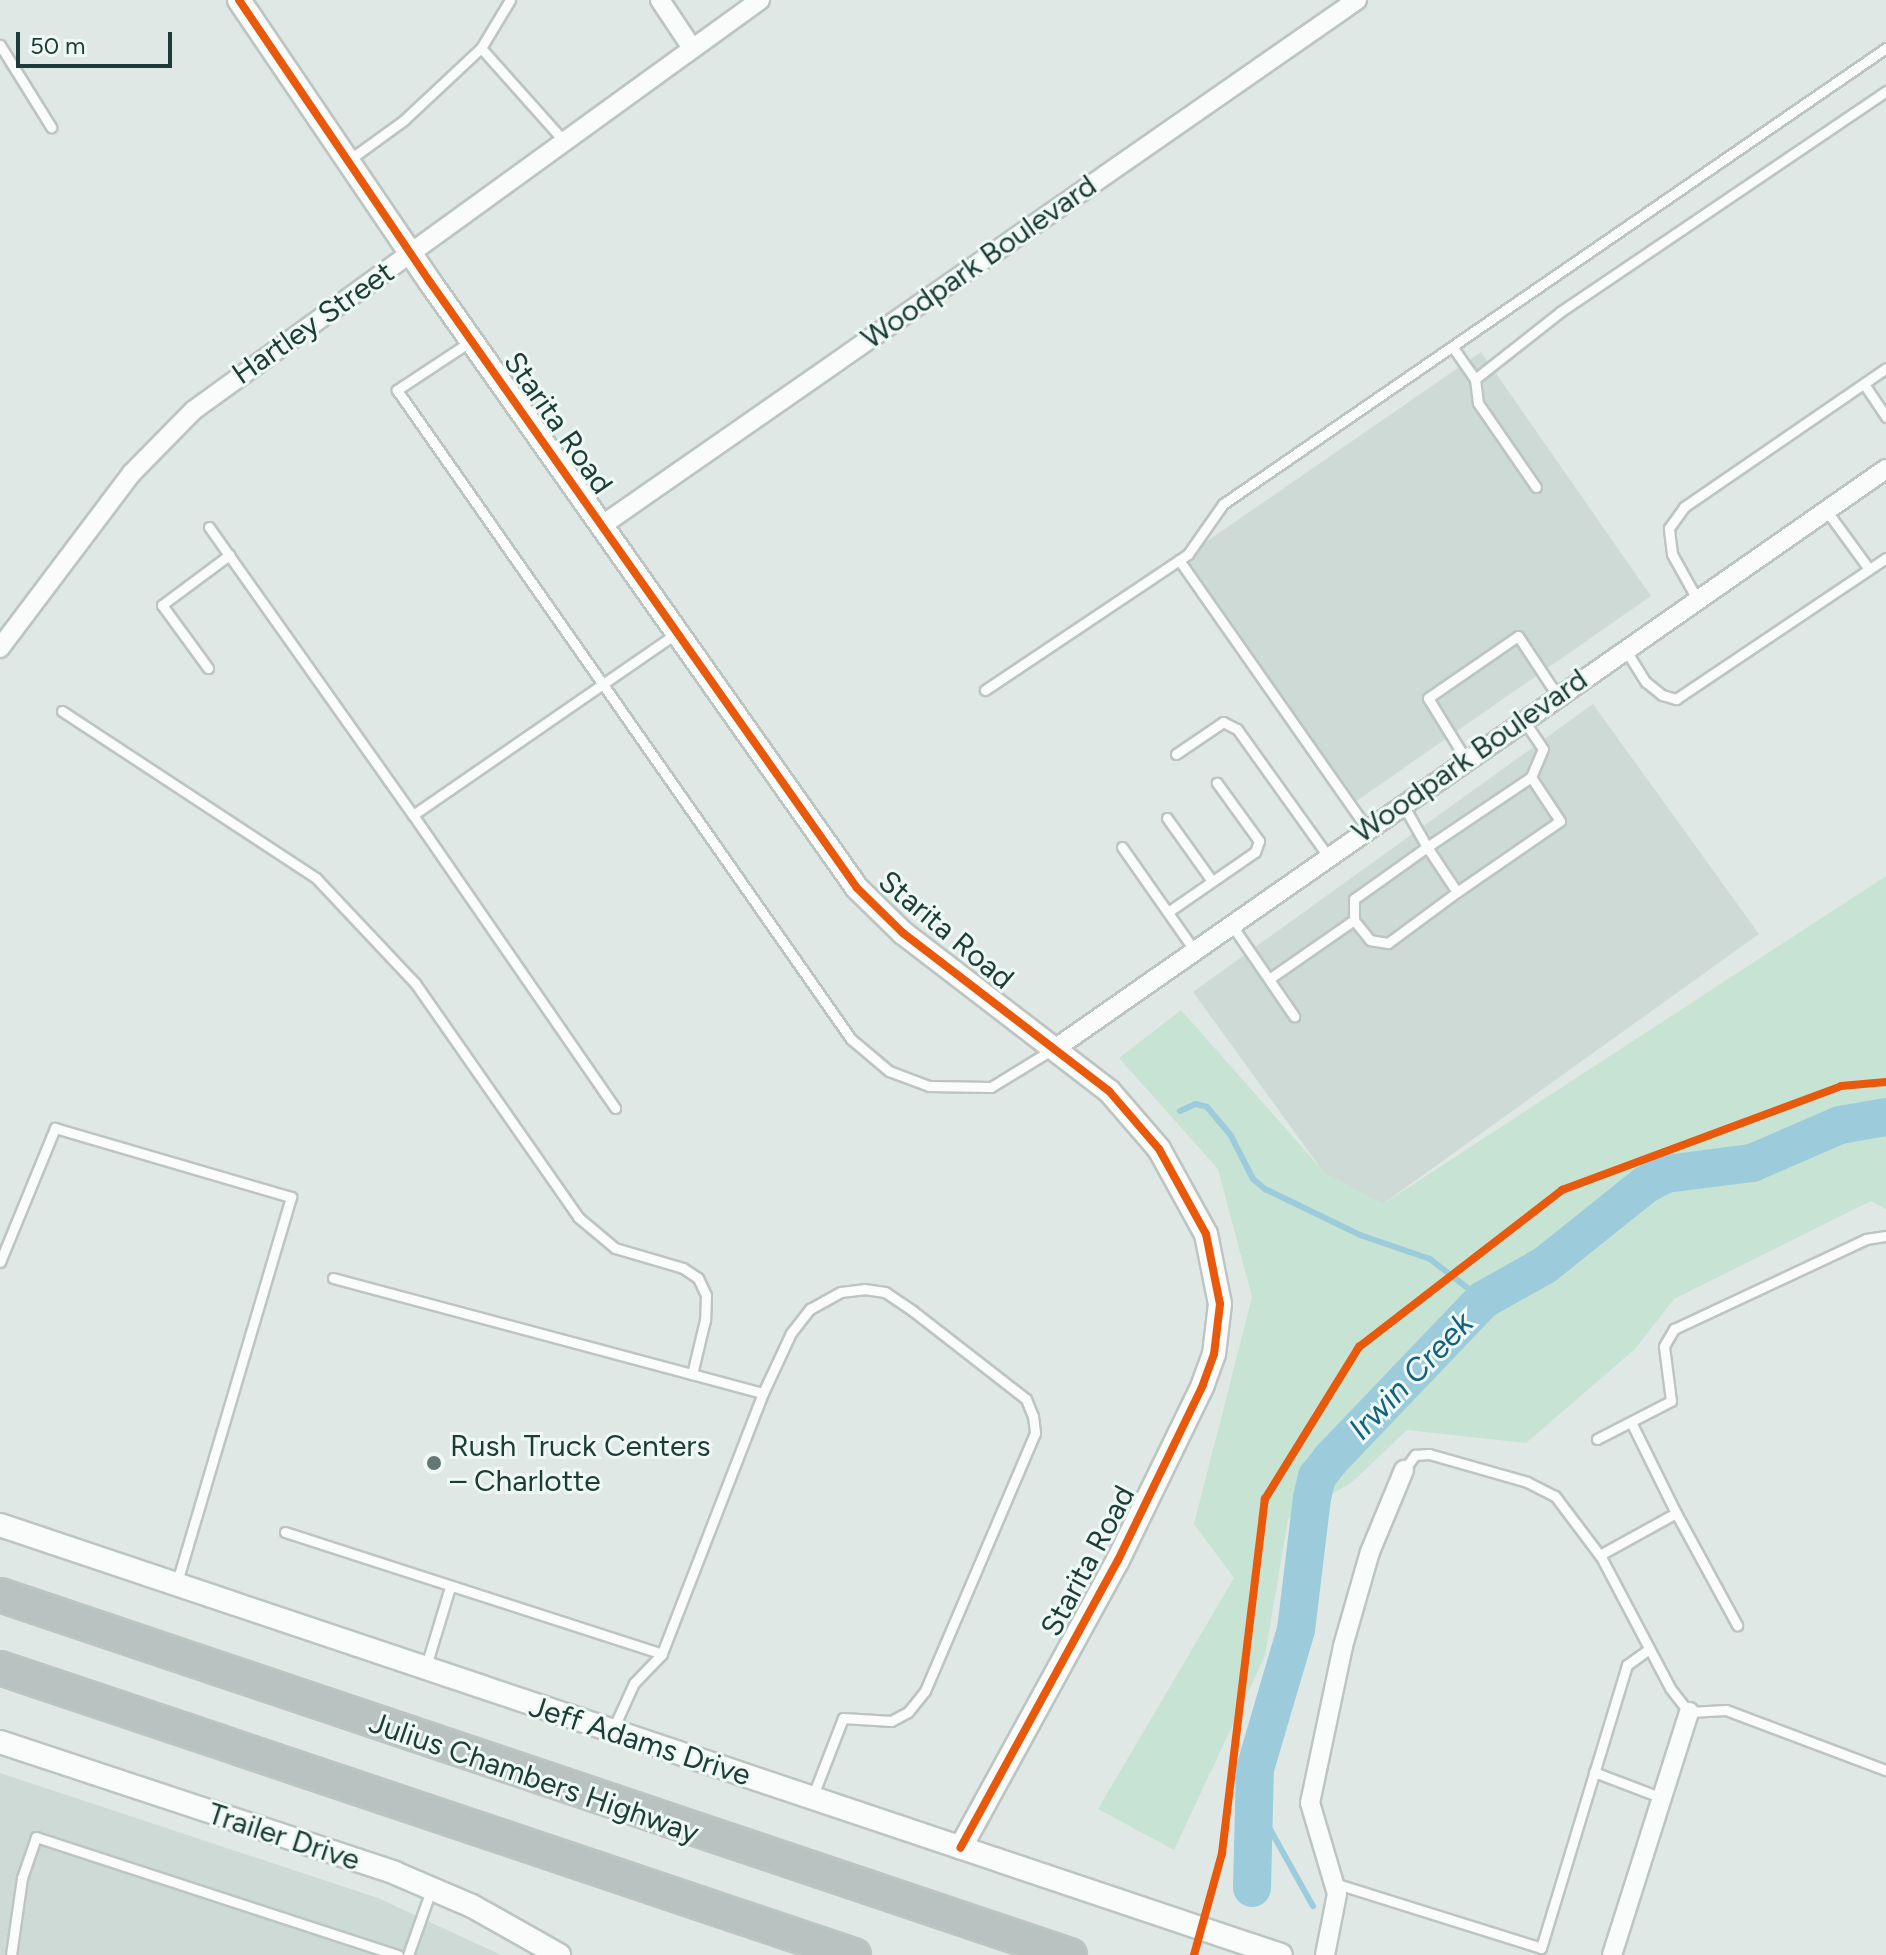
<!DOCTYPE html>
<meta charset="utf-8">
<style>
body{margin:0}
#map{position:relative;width:1886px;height:1955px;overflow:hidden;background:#e0e8e5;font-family:Figtree,sans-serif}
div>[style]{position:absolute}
.built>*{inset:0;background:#cedad6}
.green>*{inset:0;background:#c7e3d3}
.stream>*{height:6px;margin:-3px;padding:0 3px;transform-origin:3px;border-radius:3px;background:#9cccdb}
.river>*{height:38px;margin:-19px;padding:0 19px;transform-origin:19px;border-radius:19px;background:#9cccdb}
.roads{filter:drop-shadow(2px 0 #bdc5c2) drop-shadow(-2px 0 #bdc5c2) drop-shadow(0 2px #bdc5c2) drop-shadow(0 -2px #bdc5c2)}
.service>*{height:9px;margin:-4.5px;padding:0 4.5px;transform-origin:4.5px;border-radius:4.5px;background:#fafcfb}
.minor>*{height:18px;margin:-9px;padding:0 9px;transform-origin:9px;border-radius:9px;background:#fafcfb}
.tertiary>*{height:22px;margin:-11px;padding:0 11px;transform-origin:11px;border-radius:11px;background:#fafcfb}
.motorway>*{height:32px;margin:-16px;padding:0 16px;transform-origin:16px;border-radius:16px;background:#b8c2c0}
.cycleway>*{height:8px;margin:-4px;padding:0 4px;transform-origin:4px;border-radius:4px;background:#e8590c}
.dots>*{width:22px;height:22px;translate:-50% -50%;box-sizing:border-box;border:4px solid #eef8f4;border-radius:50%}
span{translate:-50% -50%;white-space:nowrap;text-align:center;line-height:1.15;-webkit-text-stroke:6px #eef8f4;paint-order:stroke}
.street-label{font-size:30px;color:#1d3c37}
.poi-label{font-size:30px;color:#1d3c37}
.left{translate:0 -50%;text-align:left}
.water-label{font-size:32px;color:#12617e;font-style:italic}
.scale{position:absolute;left:16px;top:32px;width:156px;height:36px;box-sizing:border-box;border:4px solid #1d3c37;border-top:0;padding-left:10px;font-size:24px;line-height:28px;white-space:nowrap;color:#1d3c37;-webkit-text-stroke:6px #eef8f4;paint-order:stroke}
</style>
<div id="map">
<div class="built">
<i style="clip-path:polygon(1481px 352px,1651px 596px,1355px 802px,1184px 557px)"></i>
<i style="clip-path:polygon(1593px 704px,1759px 934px,1359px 1221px,1193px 992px)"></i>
<i style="clip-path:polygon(0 1773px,378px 1898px,501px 1955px,0 1955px)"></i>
</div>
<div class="green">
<i style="clip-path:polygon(1886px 876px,1886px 1209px,1871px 1201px,1674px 1299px,1635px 1349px,1526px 1443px,1407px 1430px,1351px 1483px,1288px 1519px,1265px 1656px,1174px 1850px,1098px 1809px,1234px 1578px,1194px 1524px,1252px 1297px,1218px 1169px,1119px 1058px,1181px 1010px,1324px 1172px,1383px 1204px)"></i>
</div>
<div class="stream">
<i style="left:1180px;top:1111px;width:17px;rotate:-24deg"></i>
<i style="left:1196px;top:1104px;width:11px;rotate:15deg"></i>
<i style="left:1207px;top:1107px;width:38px;rotate:50deg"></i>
<i style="left:1231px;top:1136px;width:48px;rotate:62.9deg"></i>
<i style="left:1253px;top:1179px;width:16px;rotate:40deg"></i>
<i style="left:1265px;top:1189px;width:106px;rotate:25.8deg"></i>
<i style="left:1360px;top:1235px;width:74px;rotate:18.9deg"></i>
<i style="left:1430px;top:1259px;width:67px;rotate:37.7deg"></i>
<i style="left:1252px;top:1797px;width:125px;rotate:60.8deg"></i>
</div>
<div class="river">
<i style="left:1252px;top:1888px;width:119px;rotate:-88.6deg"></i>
<i style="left:1255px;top:1769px;width:145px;rotate:-73.6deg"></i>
<i style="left:1296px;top:1630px;width:133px;rotate:-83.1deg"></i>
<i style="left:1312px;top:1498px;width:22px;rotate:-77deg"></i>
<i style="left:1317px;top:1477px;width:23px;rotate:-52deg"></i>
<i style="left:1331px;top:1459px;width:220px;rotate:-46.3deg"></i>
<i style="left:1483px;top:1300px;width:71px;rotate:-29.4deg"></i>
<i style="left:1545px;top:1265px;width:128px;rotate:-38.7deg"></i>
<i style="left:1645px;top:1185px;width:24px;rotate:-28deg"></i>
<i style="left:1666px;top:1174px;width:87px;rotate:-7.3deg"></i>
<i style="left:1752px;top:1163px;width:96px;rotate:-23.4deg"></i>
<i style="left:1840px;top:1125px;width:47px;rotate:-9.9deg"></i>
</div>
<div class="roads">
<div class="service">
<i style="left:0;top:45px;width:97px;rotate:58.1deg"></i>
<i style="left:481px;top:48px;width:56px;rotate:-58.9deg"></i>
<i style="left:349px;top:160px;width:68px;rotate:-36deg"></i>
<i style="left:404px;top:120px;width:105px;rotate:-43.1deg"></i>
<i style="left:481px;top:48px;width:123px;rotate:48.3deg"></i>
<i style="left:471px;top:341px;width:89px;rotate:146.5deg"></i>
<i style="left:397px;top:390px;width:792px;rotate:55.03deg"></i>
<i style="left:851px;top:1039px;width:50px;rotate:40.1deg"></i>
<i style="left:889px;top:1071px;width:43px;rotate:20.6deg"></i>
<i style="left:929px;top:1086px;width:62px;rotate:0.9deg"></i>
<i style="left:991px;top:1087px;width:73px;rotate:-31.5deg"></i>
<i style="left:1454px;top:349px;width:37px;rotate:55deg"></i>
<i style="left:1475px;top:379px;width:24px;rotate:83deg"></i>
<i style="left:1478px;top:403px;width:102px;rotate:55.4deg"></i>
<i style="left:1475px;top:379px;width:108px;rotate:-38.2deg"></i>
<i style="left:1560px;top:312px;width:394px;rotate:-34.1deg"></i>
<i style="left:1864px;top:384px;width:40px;rotate:56deg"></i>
<i style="left:1826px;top:510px;width:73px;rotate:53.9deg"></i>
<i style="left:209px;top:527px;width:353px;rotate:54.7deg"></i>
<i style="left:413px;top:815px;width:321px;rotate:-34.6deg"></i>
<i style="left:1179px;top:560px;width:327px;rotate:55deg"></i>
<i style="left:1697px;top:599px;width:51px;rotate:-119.1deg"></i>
<i style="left:1672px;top:554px;width:26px;rotate:-97deg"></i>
<i style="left:1669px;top:528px;width:26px;rotate:-54deg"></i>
<i style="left:1684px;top:507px;width:245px;rotate:-34.5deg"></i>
<i style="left:1625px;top:649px;width:39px;rotate:58deg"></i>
<i style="left:1646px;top:682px;width:21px;rotate:39deg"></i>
<i style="left:1662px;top:695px;width:15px;rotate:16deg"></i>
<i style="left:1676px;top:699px;width:253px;rotate:-33.9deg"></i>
<i style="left:208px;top:668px;width:78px;rotate:-126.1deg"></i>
<i style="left:162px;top:605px;width:84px;rotate:-36.7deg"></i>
<i style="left:985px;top:690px;width:244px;rotate:-33.8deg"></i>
<i style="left:1188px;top:554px;width:61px;rotate:-55deg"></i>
<i style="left:1223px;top:504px;width:805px;rotate:-34.52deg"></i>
<i style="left:62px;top:711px;width:304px;rotate:33.3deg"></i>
<i style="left:316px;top:878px;width:144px;rotate:46.7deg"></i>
<i style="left:415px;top:983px;width:285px;rotate:55.1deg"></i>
<i style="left:578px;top:1217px;width:48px;rotate:40deg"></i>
<i style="left:615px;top:1248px;width:71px;rotate:16.4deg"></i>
<i style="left:683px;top:1268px;width:18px;rotate:34deg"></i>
<i style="left:698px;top:1278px;width:19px;rotate:65deg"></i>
<i style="left:706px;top:1295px;width:25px;rotate:92deg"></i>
<i style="left:705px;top:1320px;width:56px;rotate:103.5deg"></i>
<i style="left:1176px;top:754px;width:57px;rotate:-34.2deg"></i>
<i style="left:1223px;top:722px;width:16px;rotate:27deg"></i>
<i style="left:1237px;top:729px;width:156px;rotate:54.4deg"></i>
<i style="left:1465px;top:758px;width:70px;rotate:-121.7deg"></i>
<i style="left:1428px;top:698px;width:109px;rotate:-34.6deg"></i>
<i style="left:1518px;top:636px;width:71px;rotate:56.5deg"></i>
<i style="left:1402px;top:803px;width:51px;rotate:60.4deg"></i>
<i style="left:1427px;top:847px;width:125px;rotate:-33.9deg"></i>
<i style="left:1531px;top:777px;width:30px;rotate:-67deg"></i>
<i style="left:1543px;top:749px;width:34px;rotate:-124deg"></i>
<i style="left:413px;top:815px;width:356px;rotate:55.4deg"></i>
<i style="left:1167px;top:818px;width:77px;rotate:54.5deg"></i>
<i style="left:1122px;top:847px;width:126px;rotate:55deg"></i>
<i style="left:1457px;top:892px;width:86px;rotate:143.5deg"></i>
<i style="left:1388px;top:943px;width:18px;rotate:-171deg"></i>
<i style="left:1370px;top:940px;width:26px;rotate:-129deg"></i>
<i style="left:1354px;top:920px;width:21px;rotate:-90deg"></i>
<i style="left:1354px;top:899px;width:90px;rotate:-35.5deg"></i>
<i style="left:1427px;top:847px;width:54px;rotate:56.3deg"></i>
<i style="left:1457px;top:892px;width:125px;rotate:-34.6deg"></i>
<i style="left:1560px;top:821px;width:53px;rotate:-123.4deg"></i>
<i style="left:1168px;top:912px;width:106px;rotate:-34.6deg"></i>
<i style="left:1255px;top:852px;width:12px;rotate:-70deg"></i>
<i style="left:1259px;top:841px;width:72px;rotate:-125.9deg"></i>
<i style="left:1231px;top:924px;width:112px;rotate:55.6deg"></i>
<i style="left:1269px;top:979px;width:103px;rotate:-34.8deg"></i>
<i style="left:0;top:1262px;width:145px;rotate:-67.7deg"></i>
<i style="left:55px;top:1128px;width:246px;rotate:16.3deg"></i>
<i style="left:291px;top:1197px;width:404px;rotate:106.5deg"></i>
<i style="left:333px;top:1278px;width:445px;rotate:15deg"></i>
<i style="left:763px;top:1393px;width:280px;rotate:111.2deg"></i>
<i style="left:662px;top:1654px;width:40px;rotate:134deg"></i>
<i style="left:634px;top:1683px;width:51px;rotate:114.5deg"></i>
<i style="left:763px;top:1393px;width:66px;rotate:-65deg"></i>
<i style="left:791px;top:1333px;width:31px;rotate:-52deg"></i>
<i style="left:810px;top:1309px;width:35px;rotate:-29deg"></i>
<i style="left:841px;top:1292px;width:23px;rotate:-7deg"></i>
<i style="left:864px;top:1289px;width:21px;rotate:8deg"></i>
<i style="left:885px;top:1292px;width:34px;rotate:34deg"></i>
<i style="left:913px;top:1311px;width:143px;rotate:37.9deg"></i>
<i style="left:1026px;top:1399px;width:18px;rotate:68deg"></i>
<i style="left:1033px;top:1416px;width:17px;rotate:83deg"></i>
<i style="left:1035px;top:1433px;width:280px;rotate:113.1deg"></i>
<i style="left:925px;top:1691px;width:27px;rotate:129deg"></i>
<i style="left:908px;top:1712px;width:19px;rotate:152deg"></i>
<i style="left:891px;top:1721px;width:48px;rotate:-176.4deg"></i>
<i style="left:843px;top:1718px;width:86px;rotate:111.2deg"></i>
<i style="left:1631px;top:1422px;width:102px;rotate:63.7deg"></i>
<i style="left:1676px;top:1513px;width:87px;rotate:151.1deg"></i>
<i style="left:1600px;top:1555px;width:150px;rotate:62.2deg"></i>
<i style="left:1670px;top:1688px;width:31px;rotate:52deg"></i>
<i style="left:1689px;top:1712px;width:37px;rotate:-3deg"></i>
<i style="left:1726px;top:1710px;width:171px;rotate:20.6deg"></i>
<i style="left:1597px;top:1439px;width:83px;rotate:-27.2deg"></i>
<i style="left:1671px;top:1401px;width:55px;rotate:-97.3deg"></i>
<i style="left:1664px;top:1346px;width:20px;rotate:-60deg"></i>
<i style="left:1674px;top:1329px;width:212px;rotate:-25.1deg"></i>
<i style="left:1866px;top:1239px;width:20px;rotate:-9deg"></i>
<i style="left:1404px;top:1470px;width:19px;rotate:-54deg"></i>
<i style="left:1415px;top:1455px;width:14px;rotate:-4deg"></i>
<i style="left:1429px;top:1454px;width:102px;rotate:15.9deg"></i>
<i style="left:1527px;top:1482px;width:31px;rotate:27deg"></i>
<i style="left:1555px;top:1496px;width:76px;rotate:53deg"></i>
<i style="left:1676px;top:1513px;width:128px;rotate:61.4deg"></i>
<i style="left:285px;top:1532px;width:396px;rotate:17.9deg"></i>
<i style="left:426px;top:1666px;width:83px;rotate:-73.1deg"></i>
<i style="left:1594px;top:1772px;width:73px;rotate:20.9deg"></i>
<i style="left:1334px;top:1883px;width:217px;rotate:17.4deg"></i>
<i style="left:1541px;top:1948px;width:296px;rotate:-73.1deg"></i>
<i style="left:1627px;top:1665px;width:27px;rotate:-36deg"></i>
<i style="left:11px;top:1955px;width:78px;rotate:-81.9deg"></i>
<i style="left:22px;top:1878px;width:43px;rotate:-71.1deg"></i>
<i style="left:36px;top:1837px;width:381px;rotate:18.1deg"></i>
<i style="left:408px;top:1955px;width:69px;rotate:-70.5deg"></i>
</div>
<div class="minor">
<i style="left:660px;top:0;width:58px;rotate:56.3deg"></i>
<i style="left:601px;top:526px;width:921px;rotate:-34.83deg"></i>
<i style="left:0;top:648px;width:219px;rotate:-53deg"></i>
<i style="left:132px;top:473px;width:88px;rotate:-45.5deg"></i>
<i style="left:194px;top:410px;width:699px;rotate:-35.92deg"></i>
<i style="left:1056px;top:1048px;width:1012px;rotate:-34.9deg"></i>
<i style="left:1325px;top:1955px;width:62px;rotate:-78.9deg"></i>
<i style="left:1337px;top:1894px;width:95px;rotate:-106.5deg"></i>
<i style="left:1310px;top:1803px;width:160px;rotate:-78.1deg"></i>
<i style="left:1343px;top:1646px;width:98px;rotate:-74deg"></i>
<i style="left:1370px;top:1552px;width:89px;rotate:-67.5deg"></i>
<i style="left:1612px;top:1955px;width:255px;rotate:-72.4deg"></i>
</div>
<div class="tertiary">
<i style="left:239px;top:0;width:341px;rotate:55.9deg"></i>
<i style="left:430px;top:282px;width:741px;rotate:54.83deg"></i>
<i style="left:857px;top:888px;width:64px;rotate:44.4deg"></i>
<i style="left:903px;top:933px;width:260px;rotate:37.5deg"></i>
<i style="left:1109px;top:1091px;width:77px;rotate:49.2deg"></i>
<i style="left:1159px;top:1149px;width:97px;rotate:61.1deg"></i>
<i style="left:1206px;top:1234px;width:71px;rotate:78.7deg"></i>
<i style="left:1220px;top:1304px;width:50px;rotate:96.8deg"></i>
<i style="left:1214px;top:1354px;width:33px;rotate:110deg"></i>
<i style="left:1203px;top:1385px;width:195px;rotate:115.9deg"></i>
<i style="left:1118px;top:1560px;width:328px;rotate:118.7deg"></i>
<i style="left:0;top:1525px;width:1351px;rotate:18.56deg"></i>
<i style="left:0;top:1742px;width:416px;rotate:18.3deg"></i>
<i style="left:395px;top:1873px;width:84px;rotate:23.2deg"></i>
<i style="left:472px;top:1906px;width:100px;rotate:29.4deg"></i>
</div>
<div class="motorway">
<i style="left:0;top:1595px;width:1129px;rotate:18.6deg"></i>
<i style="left:0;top:1668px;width:901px;rotate:18.58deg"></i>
</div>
</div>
<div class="cycleway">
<i style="left:239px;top:0;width:341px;rotate:55.9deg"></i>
<i style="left:430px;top:282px;width:741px;rotate:54.83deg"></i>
<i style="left:857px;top:888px;width:64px;rotate:44.4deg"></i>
<i style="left:903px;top:933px;width:260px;rotate:37.5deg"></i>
<i style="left:1109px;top:1091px;width:77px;rotate:49.2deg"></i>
<i style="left:1159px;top:1149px;width:97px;rotate:61.1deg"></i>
<i style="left:1206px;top:1234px;width:71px;rotate:78.7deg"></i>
<i style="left:1220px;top:1304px;width:50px;rotate:96.8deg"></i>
<i style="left:1214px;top:1354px;width:33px;rotate:110deg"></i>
<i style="left:1203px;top:1385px;width:195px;rotate:115.9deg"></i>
<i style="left:1118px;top:1560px;width:328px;rotate:118.7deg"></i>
<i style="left:1194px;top:1955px;width:106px;rotate:-74.6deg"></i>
<i style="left:1222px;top:1853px;width:357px;rotate:-83.1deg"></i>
<i style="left:1265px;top:1499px;width:179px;rotate:-58.3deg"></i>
<i style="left:1359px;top:1347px;width:257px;rotate:-37.7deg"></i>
<i style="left:1562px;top:1190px;width:298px;rotate:-20.4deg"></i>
<i style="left:1841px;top:1086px;width:45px;rotate:-5.1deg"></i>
</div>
<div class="dots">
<i style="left:434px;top:1463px;background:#617874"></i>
</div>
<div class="street-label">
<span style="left:979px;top:262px;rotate:-35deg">Woodpark Boulevard</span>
<span style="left:313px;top:323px;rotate:-35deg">Hartley Street</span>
<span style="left:558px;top:423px;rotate:55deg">Starita Road</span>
<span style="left:1470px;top:756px;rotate:-35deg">Woodpark Boulevard</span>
<span style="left:946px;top:930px;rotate:40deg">Starita Road</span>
<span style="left:1088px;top:1561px;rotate:-62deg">Starita Road</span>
<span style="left:640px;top:1741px;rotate:18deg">Jeff Adams Drive</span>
<span style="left:534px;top:1778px;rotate:19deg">Julius Chambers Highway</span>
<span style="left:284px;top:1837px;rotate:18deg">Trailer Drive</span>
</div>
<div class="poi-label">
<span class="left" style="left:450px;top:1463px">Rush Truck Centers<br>– Charlotte</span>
</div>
<div class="water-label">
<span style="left:1411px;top:1376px;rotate:-46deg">Irwin Creek</span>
</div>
<div class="scale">50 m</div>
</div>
